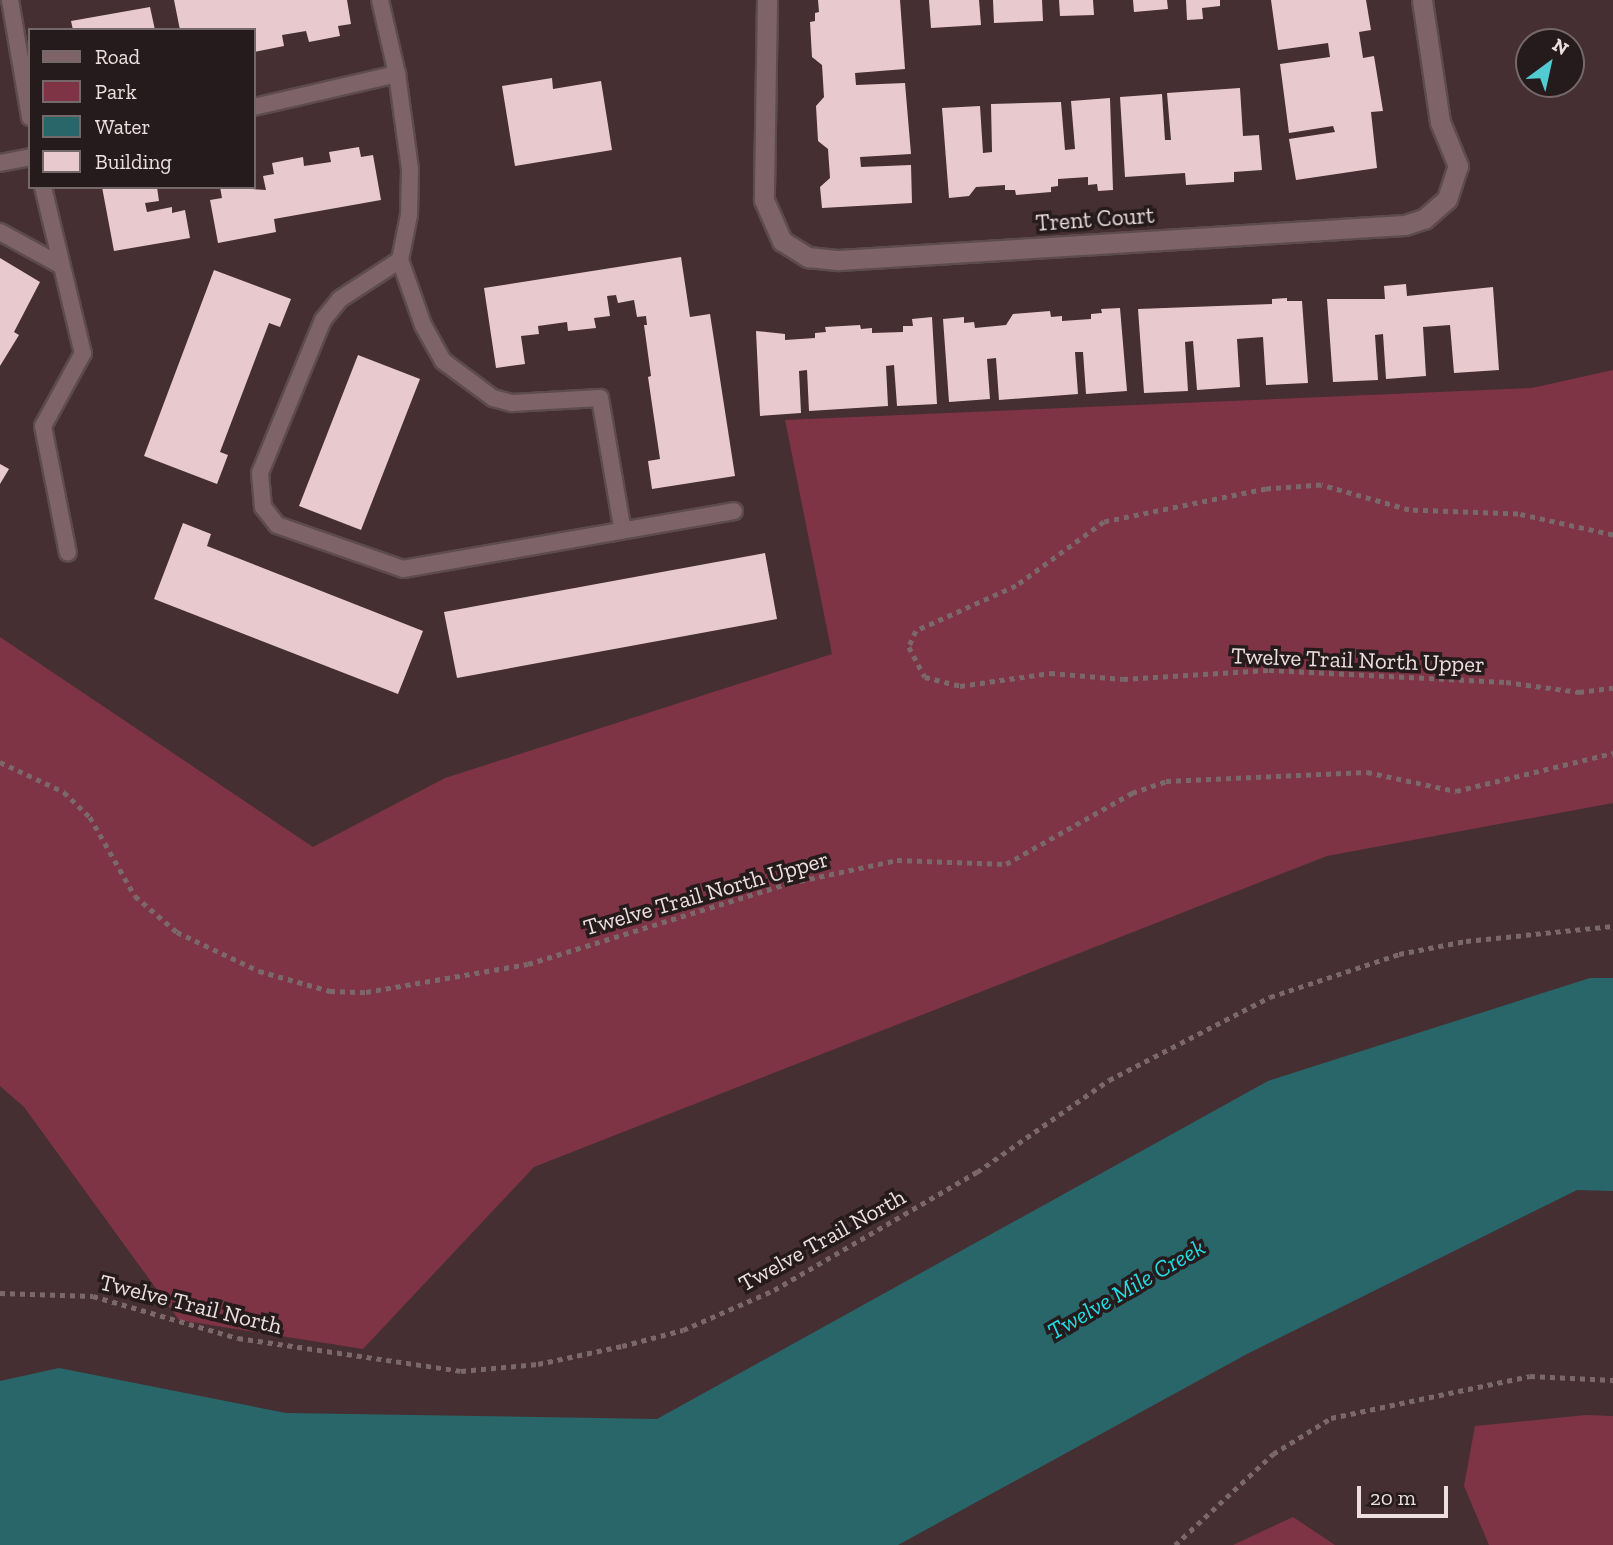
<!DOCTYPE html>
<style>
body{margin:0}
#map{position:relative;width:1613px;height:1545px;overflow:hidden;background:#452f32;font-family:"Zilla Slab",serif}
div>[style]{position:absolute}
.green>*{inset:0;background:#7e3444}
.water>*{inset:0;background:#296669}
.building>*{inset:0;background:#e8cace}
.path>*{height:4.5px;margin-top:-2.25px;transform-origin:0;background:repeating-linear-gradient(90deg,#7b686a 0 5px,transparent 0 10px)}
.roads{filter:drop-shadow(2px 0 #5d4b4d) drop-shadow(-2px 0 #5d4b4d) drop-shadow(0 2px #5d4b4d) drop-shadow(0 -2px #5d4b4d)}
.service>*{height:16px;margin:-8px;padding:0 8px;transform-origin:8px;border-radius:8px;background:#7e6468}
.minor>*{height:19px;margin:-9.5px;padding:0 9.5px;transform-origin:9.5px;border-radius:9.5px;background:#7e6468}
span{translate:-50% -50%;white-space:nowrap;text-align:center;line-height:1.15;-webkit-text-stroke:7px #251a1c;paint-order:stroke}
.street-label{font-size:23px;color:#eddedf}
.water-label{font-size:24px;color:#23dbe3;font-style:italic}
.legend{position:absolute;left:28px;top:28px;width:228px;height:161px;box-sizing:border-box;background:#251a1c;border:2px solid #75686a;margin:0;padding:9px 12px;list-style:none;font-size:21px;color:#eddedf}
.legend li{display:flex;align-items:center;gap:14px;height:35px}
.legend b{width:35px;border:2px solid #75686a}
.north{position:absolute;left:1515px;top:28px;width:70px;height:70px;box-sizing:border-box;background:#251a1c;border:2px solid #75686a;border-radius:50%;rotate:33deg;font-size:19px;font-weight:700;line-height:28px;text-align:center;color:#eddedf}
.north::after{content:'';display:block;margin:auto;width:24px;height:32px;background:#51ccd2;clip-path:polygon(50% 0,100% 100%,50% 72%,0 100%)}
.scale{position:absolute;left:1357px;top:1486px;width:91px;height:32px;box-sizing:border-box;border:4px solid #eddedf;border-top:0;padding-left:9px;font-size:21px;line-height:24px;white-space:nowrap;color:#eddedf;-webkit-text-stroke:5px #251a1c;paint-order:stroke}
</style>
<div id="map">
<div class="green">
<i style="clip-path:polygon(1613px 370px,1613px 803px,1327px 856px,534px 1167px,363px 1349px,179px 1320px,24px 1107px,0 1086px,0 637px,313px 847px,445px 778px,832px 654px,785px 420px,1532px 388px)"></i>
<i style="clip-path:polygon(1586px 1415px,1613px 1416px,1613px 1545px,1489px 1545px,1464px 1486px,1475px 1426px)"></i>
<i style="clip-path:polygon(1293px 1517px,1335px 1545px,1233px 1545px)"></i>
</div>
<div class="water">
<i style="clip-path:polygon(1590px 978px,1613px 978px,1613px 1191px,1577px 1190px,1247px 1354px,898px 1545px,0 1545px,0 1381px,59px 1368px,286px 1413px,657px 1419px,1268px 1081px)"></i>
</div>
<div class="building">
<i style="clip-path:polygon(174px 0,347px 0,351px 24px,338px 26px,340px 36px,309px 42px,306px 31px,282px 35px,284px 46px,254px 52px,254px 30px,180px 30px)"></i>
<i style="clip-path:polygon(818px 0,900px 0,905px 69px,855px 73px,856px 85px,905px 83px,911px 154px,860px 157px,861px 167px,911px 165px,912px 203px,822px 208px,820px 187px,830px 178px,828px 149px,818px 141px,816px 106px,824px 97px,822px 65px,812px 57px,810px 22px,815px 21px,815px 13px,819px 12px)"></i>
<i style="clip-path:polygon(929px 0,979px 0,981px 25px,931px 28px)"></i>
<i style="clip-path:polygon(993px 0,1042px 0,1043px 21px,994px 23px)"></i>
<i style="clip-path:polygon(1059px 0,1093px 0,1094px 15px,1060px 16px)"></i>
<i style="clip-path:polygon(1133px 0,1167px 0,1168px 9px,1134px 12px)"></i>
<i style="clip-path:polygon(1186px 0,1220px 0,1220px 6px,1202px 8px,1203px 19px,1187px 20px)"></i>
<i style="clip-path:polygon(1271px 0,1366px 0,1371px 30px,1359px 32px,1363px 58px,1374px 56px,1383px 111px,1371px 112px,1377px 168px,1296px 180px,1289px 139px,1335px 132px,1333px 126px,1289px 133px,1280px 64px,1330px 57px,1328px 43px,1278px 50px)"></i>
<i style="clip-path:polygon(150px 7px,155px 30px,73px 30px,71px 21px)"></i>
<i style="clip-path:polygon(552px 78px,553px 89px,601px 81px,612px 150px,515px 166px,502px 86px)"></i>
<i style="clip-path:polygon(1240px 88px,1243px 136px,1259px 135px,1262px 170px,1234px 172px,1234px 182px,1186px 185px,1185px 173px,1125px 177px,1120px 97px,1162px 94px,1165px 140px,1171px 140px,1167px 93px)"></i>
<i style="clip-path:polygon(1110px 98px,1113px 190px,1098px 191px,1097px 184px,1088px 185px,1088px 177px,1058px 179px,1058px 186px,1051px 187px,1051px 192px,1016px 195px,1015px 190px,1005px 190px,1005px 185px,976px 187px,969px 196px,949px 198px,942px 108px,980px 106px,983px 153px,992px 152px,991px 104px,1061px 102px,1065px 150px,1075px 149px,1071px 101px)"></i>
<i style="clip-path:polygon(359px 147px,361px 157px,373px 155px,381px 200px,274px 219px,276px 232px,218px 243px,210px 200px,222px 198px,220px 187px,266px 190px,263px 176px,274px 174px,272px 163px,303px 157px,304px 166px,331px 162px,329px 152px)"></i>
<i style="clip-path:polygon(102px 187px,157px 187px,159px 201px,145px 203px,147px 212px,172px 207px,172px 213px,185px 210px,190px 238px,114px 251px)"></i>
<i style="clip-path:polygon(681px 257px,690px 317px,710px 314px,735px 476px,652px 489px,648px 461px,660px 459px,648px 377px,651px 376px,644px 325px,647px 325px,646px 316px,637px 317px,634px 300px,618px 303px,616px 295px,607px 296px,610px 316px,594px 318px,596px 328px,568px 331px,567px 322px,538px 326px,539px 334px,521px 336px,525px 364px,496px 368px,484px 288px)"></i>
<i style="clip-path:polygon(0 258px,40px 282px,14px 332px,19px 335px,0 366px)"></i>
<i style="clip-path:polygon(214px 270px,291px 299px,280px 327px,269px 323px,220px 452px,228px 455px,217px 484px,144px 456px)"></i>
<i style="clip-path:polygon(1406px 284px,1407px 296px,1493px 287px,1499px 370px,1454px 373px,1450px 325px,1423px 327px,1426px 376px,1386px 379px,1383px 334px,1375px 335px,1378px 380px,1333px 382px,1327px 299px,1385px 299px,1384px 286px)"></i>
<i style="clip-path:polygon(1287px 298px,1287px 301px,1302px 301px,1308px 383px,1266px 385px,1263px 337px,1237px 339px,1240px 387px,1197px 390px,1193px 341px,1185px 342px,1188px 391px,1144px 393px,1138px 309px,1272px 304px,1272px 299px)"></i>
<i style="clip-path:polygon(1120px 308px,1127px 391px,1086px 394px,1083px 352px,1075px 352px,1078px 394px,999px 400px,996px 358px,987px 359px,990px 399px,949px 402px,943px 319px,964px 317px,964px 323px,974px 322px,975px 328px,1006px 325px,1013px 314px,1050px 311px,1051px 317px,1062px 316px,1062px 321px,1091px 319px,1091px 314px,1102px 313px,1101px 309px)"></i>
<i style="clip-path:polygon(932px 317px,937px 404px,897px 406px,894px 365px,886px 366px,888px 406px,809px 411px,807px 370px,799px 371px,801px 413px,760px 416px,756px 331px,785px 334px,785px 340px,815px 338px,815px 333px,826px 332px,825px 327px,860px 325px,861px 329px,872px 328px,872px 333px,903px 332px,903px 326px,913px 326px,912px 319px)"></i>
<i style="clip-path:polygon(358px 355px,420px 379px,361px 530px,299px 506px)"></i>
<i style="clip-path:polygon(0 464px,9px 469px,0 484px)"></i>
<i style="clip-path:polygon(183px 523px,211px 534px,207px 546px,423px 631px,398px 694px,154px 599px)"></i>
<i style="clip-path:polygon(765px 553px,777px 619px,457px 678px,444px 612px)"></i>
</div>
<div class="path">
<i style="left:1613px;top:535px;width:97px;rotate:-167.5deg"></i>
<i style="left:1518px;top:514px;width:109px;rotate:-177.9deg"></i>
<i style="left:1409px;top:510px;width:91px;rotate:-164.1deg"></i>
<i style="left:1321px;top:485px;width:55px;rotate:175.8deg"></i>
<i style="left:1266px;top:489px;width:165px;rotate:168.5deg"></i>
<i style="left:1104px;top:522px;width:109px;rotate:144deg"></i>
<i style="left:1016px;top:586px;width:110px;rotate:155.8deg"></i>
<i style="left:916px;top:631px;width:17px;rotate:114deg"></i>
<i style="left:909px;top:647px;width:34px;rotate:62deg"></i>
<i style="left:925px;top:677px;width:36px;rotate:14deg"></i>
<i style="left:960px;top:686px;width:91px;rotate:-8.2deg"></i>
<i style="left:1050px;top:673px;width:73px;rotate:4.7deg"></i>
<i style="left:1123px;top:679px;width:146px;rotate:-3.5deg"></i>
<i style="left:1269px;top:670px;width:237px;rotate:2.9deg"></i>
<i style="left:1506px;top:682px;width:74px;rotate:7.8deg"></i>
<i style="left:1579px;top:692px;width:34px;rotate:-7deg"></i>
<i style="left:0;top:762px;width:71px;rotate:25.1deg"></i>
<i style="left:64px;top:792px;width:36px;rotate:44deg"></i>
<i style="left:90px;top:817px;width:91px;rotate:60.3deg"></i>
<i style="left:135px;top:896px;width:55px;rotate:40.6deg"></i>
<i style="left:177px;top:932px;width:91px;rotate:25.4deg"></i>
<i style="left:259px;top:971px;width:74px;rotate:15.7deg"></i>
<i style="left:330px;top:991px;width:36px;rotate:2deg"></i>
<i style="left:366px;top:992px;width:164px;rotate:-9.8deg"></i>
<i style="left:528px;top:964px;width:274px;rotate:-17.2deg"></i>
<i style="left:790px;top:883px;width:109px;rotate:-12.1deg"></i>
<i style="left:897px;top:860px;width:109px;rotate:2.1deg"></i>
<i style="left:1006px;top:864px;width:145px;rotate:-29.4deg"></i>
<i style="left:1132px;top:793px;width:36px;rotate:-19deg"></i>
<i style="left:1166px;top:781px;width:201px;rotate:-2.6deg"></i>
<i style="left:1367px;top:772px;width:91px;rotate:12.1deg"></i>
<i style="left:1456px;top:791px;width:162px;rotate:-13.6deg"></i>
<i style="left:0;top:1293px;width:93px;rotate:1.8deg"></i>
<i style="left:93px;top:1296px;width:151px;rotate:16.2deg"></i>
<i style="left:238px;top:1338px;width:225px;rotate:8.4deg"></i>
<i style="left:461px;top:1371px;width:77px;rotate:-5.2deg"></i>
<i style="left:538px;top:1364px;width:86px;rotate:-12.1deg"></i>
<i style="left:622px;top:1346px;width:63px;rotate:-14.7deg"></i>
<i style="left:683px;top:1330px;width:99px;rotate:-23.7deg"></i>
<i style="left:774px;top:1290px;width:235px;rotate:-30.2deg"></i>
<i style="left:977px;top:1172px;width:161px;rotate:-34.9deg"></i>
<i style="left:1109px;top:1080px;width:181px;rotate:-27.3deg"></i>
<i style="left:1270px;top:997px;width:136px;rotate:-18.4deg"></i>
<i style="left:1399px;top:954px;width:68px;rotate:-11deg"></i>
<i style="left:1466px;top:941px;width:148px;rotate:-5.8deg"></i>
<i style="left:1175px;top:1545px;width:134px;rotate:-42.9deg"></i>
<i style="left:1273px;top:1454px;width:68px;rotate:-31.8deg"></i>
<i style="left:1331px;top:1418px;width:203px;rotate:-11.9deg"></i>
<i style="left:1530px;top:1376px;width:83px;rotate:2.8deg"></i>
</div>
<div class="roads">
<div class="service">
<i style="left:10px;top:0;width:119px;rotate:80.3deg"></i>
<i style="left:380px;top:0;width:76px;rotate:77.1deg"></i>
<i style="left:397px;top:74px;width:96px;rotate:82.2deg"></i>
<i style="left:410px;top:169px;width:46px;rotate:91.2deg"></i>
<i style="left:409px;top:215px;width:46px;rotate:101.3deg"></i>
<i style="left:400px;top:260px;width:69px;rotate:70.5deg"></i>
<i style="left:423px;top:325px;width:41px;rotate:60.9deg"></i>
<i style="left:443px;top:361px;width:62px;rotate:36.5deg"></i>
<i style="left:493px;top:398px;width:20px;rotate:15deg"></i>
<i style="left:512px;top:403px;width:88px;rotate:-3.3deg"></i>
<i style="left:600px;top:398px;width:131px;rotate:80.3deg"></i>
<i style="left:254px;top:107px;width:147px;rotate:-13deg"></i>
<i style="left:0;top:163px;width:31px;rotate:-11deg"></i>
<i style="left:43px;top:187px;width:171px;rotate:76.5deg"></i>
<i style="left:83px;top:353px;width:83px;rotate:118.7deg"></i>
<i style="left:43px;top:426px;width:129px;rotate:78.9deg"></i>
<i style="left:0;top:232px;width:68px;rotate:28.8deg"></i>
<i style="left:400px;top:260px;width:72px;rotate:147deg"></i>
<i style="left:340px;top:299px;width:27px;rotate:129deg"></i>
<i style="left:323px;top:320px;width:165px;rotate:112.4deg"></i>
<i style="left:260px;top:473px;width:34px;rotate:85deg"></i>
<i style="left:263px;top:507px;width:23px;rotate:52deg"></i>
<i style="left:277px;top:525px;width:133px;rotate:19.2deg"></i>
<i style="left:403px;top:569px;width:336px;rotate:-9.9deg"></i>
</div>
<div class="minor">
<i style="left:767px;top:0;width:200px;rotate:90.9deg"></i>
<i style="left:764px;top:200px;width:45px;rotate:66.3deg"></i>
<i style="left:782px;top:241px;width:31px;rotate:32deg"></i>
<i style="left:808px;top:257px;width:31px;rotate:6deg"></i>
<i style="left:839px;top:260px;width:567px;rotate:-3.54deg"></i>
<i style="left:1405px;top:225px;width:20px;rotate:-18deg"></i>
<i style="left:1424px;top:219px;width:30px;rotate:-41deg"></i>
<i style="left:1447px;top:199px;width:35px;rotate:-72deg"></i>
<i style="left:1458px;top:166px;width:48px;rotate:-112.2deg"></i>
<i style="left:1440px;top:122px;width:123px;rotate:-98.4deg"></i>
</div>
</div>
<div class="street-label">
<span style="left:1095px;top:219px;rotate:-4deg">Trent Court</span>
<span style="left:1358px;top:660px;rotate:2deg">Twelve Trail North Upper</span>
<span style="left:706px;top:893px;rotate:-16deg">Twelve Trail North Upper</span>
<span style="left:822px;top:1240px;rotate:-29deg">Twelve Trail North</span>
<span style="left:191px;top:1304px;rotate:14deg">Twelve Trail North</span>
</div>
<div class="water-label">
<span style="left:1126px;top:1289px;rotate:-30deg">Twelve Mile Creek</span>
</div>
<ul class="legend">
<li><b style="height:9px;background:#7e6468"></b>Road</li>
<li><b style="height:19px;background:#7e3444"></b>Park</li>
<li><b style="height:19px;background:#296669"></b>Water</li>
<li><b style="height:19px;background:#e8cace"></b>Building</li>
</ul>
<div class="north">N</div>
<div class="scale">20 m</div>
</div>
